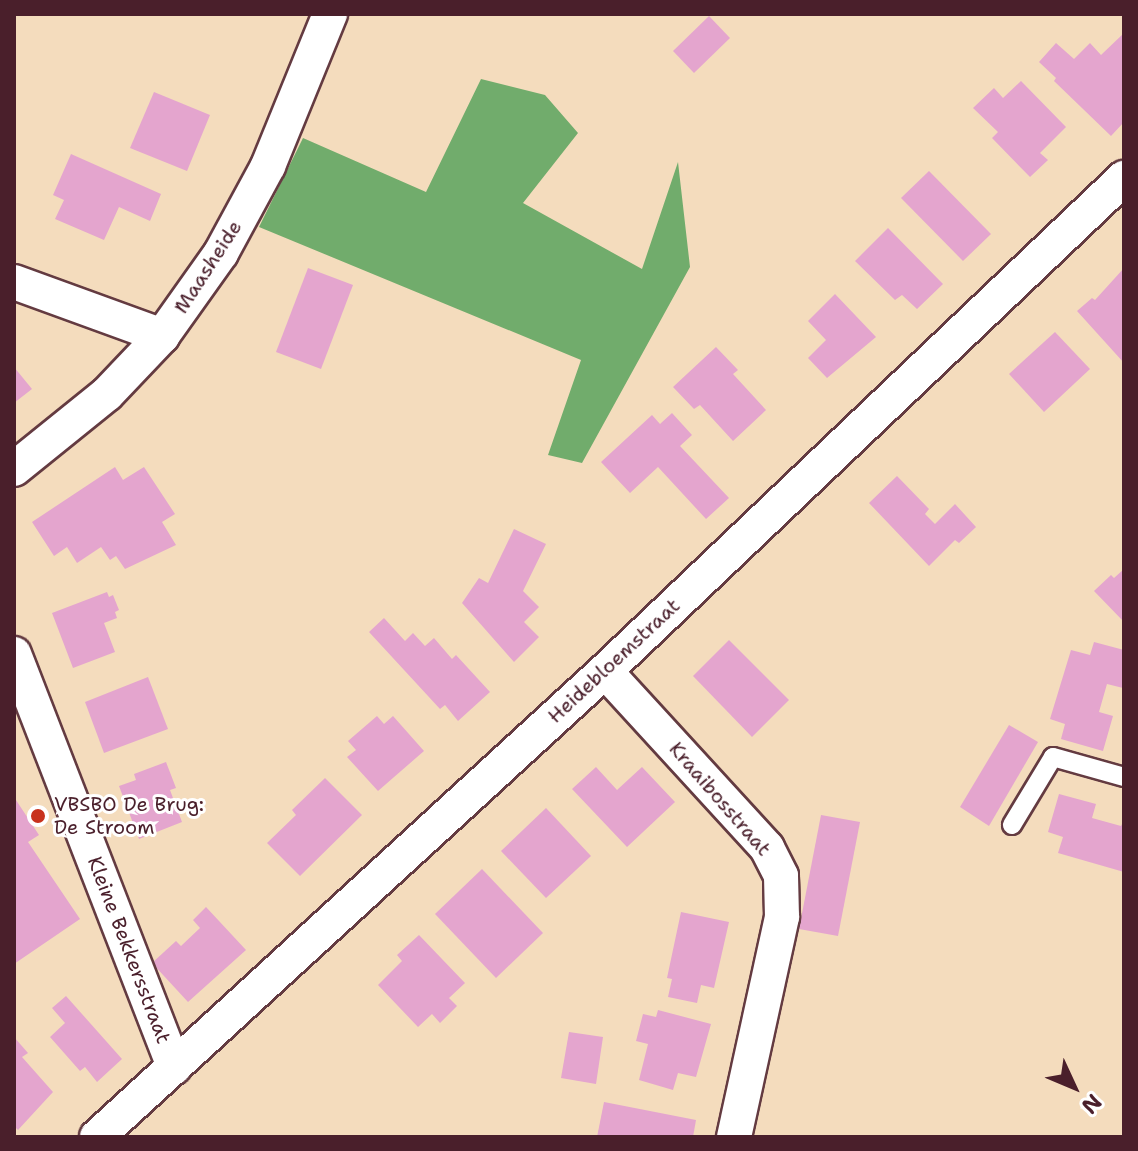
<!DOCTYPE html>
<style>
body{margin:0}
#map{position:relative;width:1138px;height:1151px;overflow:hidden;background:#f4dcbd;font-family:"Shantell Sans",sans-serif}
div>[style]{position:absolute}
.forest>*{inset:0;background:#71ac6c}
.building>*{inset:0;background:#e4a5ce}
.roads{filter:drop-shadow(2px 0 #643b41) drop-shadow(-2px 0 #643b41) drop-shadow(0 2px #643b41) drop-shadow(0 -2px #643b41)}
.lane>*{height:18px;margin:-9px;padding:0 9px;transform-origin:9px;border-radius:9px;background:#fff}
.street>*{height:34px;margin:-17px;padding:0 17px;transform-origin:17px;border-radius:17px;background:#fff}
.dots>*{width:22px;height:22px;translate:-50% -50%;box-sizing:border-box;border:4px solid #fff;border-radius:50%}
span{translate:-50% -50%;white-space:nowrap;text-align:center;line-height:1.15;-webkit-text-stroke:6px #fff;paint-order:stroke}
.street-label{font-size:20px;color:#4a1f2b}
.poi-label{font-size:20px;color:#4a1f2b}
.left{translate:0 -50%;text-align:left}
.frame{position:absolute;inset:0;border:16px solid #4a1f2b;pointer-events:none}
.north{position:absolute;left:1034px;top:1047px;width:80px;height:80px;-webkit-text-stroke:6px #fff;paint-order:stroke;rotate:134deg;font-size:22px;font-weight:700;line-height:32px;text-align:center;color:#4a1f2b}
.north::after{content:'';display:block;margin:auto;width:28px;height:36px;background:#4a1f2b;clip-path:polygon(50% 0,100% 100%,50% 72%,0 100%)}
</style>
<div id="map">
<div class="forest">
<i style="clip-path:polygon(481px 79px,545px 95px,578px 133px,523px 203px,642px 269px,678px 162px,690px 267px,582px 463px,548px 455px,581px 360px,259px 227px,303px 138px,426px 192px)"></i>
</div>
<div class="building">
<i style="clip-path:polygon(709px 16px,730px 38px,694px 73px,673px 51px)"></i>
<i style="clip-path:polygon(1124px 33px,1124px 122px,1111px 136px,1054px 81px,1056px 78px,1039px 62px,1056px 43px,1074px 59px,1090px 43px,1101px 55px)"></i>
<i style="clip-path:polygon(1021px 81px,1066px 127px,1040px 153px,1048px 160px,1030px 177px,992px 138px,998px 132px,973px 108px,994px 88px,1003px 98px)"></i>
<i style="clip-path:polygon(154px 92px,210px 115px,187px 171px,130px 148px)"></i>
<i style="clip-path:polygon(71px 154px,161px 194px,150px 221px,119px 207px,104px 240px,55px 219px,64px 200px,53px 195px)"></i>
<i style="clip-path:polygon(929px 171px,991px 234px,963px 261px,901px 198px)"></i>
<i style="clip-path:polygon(888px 228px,943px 284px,917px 309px,902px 295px,895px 300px,855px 261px)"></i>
<i style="clip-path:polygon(308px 268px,353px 285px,321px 369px,276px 352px)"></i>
<i style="clip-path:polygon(1124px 268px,1124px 363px,1077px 311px,1092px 298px,1095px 300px)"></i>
<i style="clip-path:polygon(835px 294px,876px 337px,827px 378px,808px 358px,826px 340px,808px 321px)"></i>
<i style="clip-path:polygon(1055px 332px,1090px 369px,1044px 412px,1009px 374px)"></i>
<i style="clip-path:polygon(716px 347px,738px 370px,733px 374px,766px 410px,733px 441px,700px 405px,694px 409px,673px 387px)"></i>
<i style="clip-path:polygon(14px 367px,32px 389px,14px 403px)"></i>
<i style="clip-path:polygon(672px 413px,692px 435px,680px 446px,729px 498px,706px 519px,658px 467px,630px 493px,601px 462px,652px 415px,660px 424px)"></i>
<i style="clip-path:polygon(115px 467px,123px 480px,144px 467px,175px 514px,162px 522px,176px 545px,125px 569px,116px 556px,110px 560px,101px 547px,77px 563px,67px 547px,54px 556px,32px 522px)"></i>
<i style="clip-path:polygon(897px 476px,929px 509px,925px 514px,935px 524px,955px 504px,976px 527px,959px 543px,955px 540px,929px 566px,869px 503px)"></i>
<i style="clip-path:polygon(514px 529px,546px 544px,523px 591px,539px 607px,524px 622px,539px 637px,514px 662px,462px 603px,479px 578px,488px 583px)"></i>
<i style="clip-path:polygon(1124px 569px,1124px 622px,1094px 591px,1111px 575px,1114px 578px)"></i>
<i style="clip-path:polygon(107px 592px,109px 597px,113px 595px,119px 610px,115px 612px,117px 618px,104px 623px,115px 652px,73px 668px,52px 613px)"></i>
<i style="clip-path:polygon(384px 618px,405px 641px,413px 633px,425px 646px,434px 638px,452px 659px,456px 655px,490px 692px,458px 721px,445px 705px,440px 709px,369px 632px)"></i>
<i style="clip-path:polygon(729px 640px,789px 700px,752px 737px,693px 676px)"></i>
<i style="clip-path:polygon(1094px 642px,1124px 650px,1123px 688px,1107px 684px,1099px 712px,1113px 716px,1103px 751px,1061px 739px,1065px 724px,1050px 719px,1071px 650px,1090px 655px)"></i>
<i style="clip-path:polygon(148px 677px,168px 729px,104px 753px,85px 702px)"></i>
<i style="clip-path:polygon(377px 716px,384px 724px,393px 716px,424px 751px,378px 791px,347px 757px,356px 750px,348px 741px)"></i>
<i style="clip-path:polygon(1009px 725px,1038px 742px,989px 826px,960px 807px)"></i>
<i style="clip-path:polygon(166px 762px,176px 788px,170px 790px,182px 822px,139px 839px,119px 786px,136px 780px,134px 774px)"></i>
<i style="clip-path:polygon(596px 767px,617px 790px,642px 767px,675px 802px,627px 847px,572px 789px)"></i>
<i style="clip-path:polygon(325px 778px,362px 815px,300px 876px,267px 843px,296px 815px,292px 810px)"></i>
<i style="clip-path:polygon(1059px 794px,1096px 804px,1092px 818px,1121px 826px,1124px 820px,1124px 872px,1058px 853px,1063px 837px,1048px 832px)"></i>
<i style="clip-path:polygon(14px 797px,39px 835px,28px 842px,80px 919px,14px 964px)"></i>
<i style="clip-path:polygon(546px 808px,591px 856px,546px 898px,501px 851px)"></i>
<i style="clip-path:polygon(821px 815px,860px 822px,838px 936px,799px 929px)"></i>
<i style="clip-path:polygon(482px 869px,543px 933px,496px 978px,435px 914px)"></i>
<i style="clip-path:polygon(206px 907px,246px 950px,188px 1002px,152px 963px,176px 941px,181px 946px,200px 928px,193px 920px)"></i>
<i style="clip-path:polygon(681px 912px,729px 922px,714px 988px,701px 985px,697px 1003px,668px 997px,672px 979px,667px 978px)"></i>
<i style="clip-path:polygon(419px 935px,465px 983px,449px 998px,457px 1006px,440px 1023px,432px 1014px,418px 1027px,378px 985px,402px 961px,397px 955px)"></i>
<i style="clip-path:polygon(66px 996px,122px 1059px,97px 1082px,85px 1067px,80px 1071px,50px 1037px,65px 1023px,52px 1008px)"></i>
<i style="clip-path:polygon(658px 1010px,711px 1024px,696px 1077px,678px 1073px,673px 1090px,639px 1080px,648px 1044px,636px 1041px,643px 1014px,656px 1017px)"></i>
<i style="clip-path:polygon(569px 1032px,603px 1037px,596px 1084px,561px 1078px)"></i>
<i style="clip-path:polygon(14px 1037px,28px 1053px,22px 1057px,53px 1092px,18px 1130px,14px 1126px)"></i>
<i style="clip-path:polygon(604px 1102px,696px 1120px,693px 1137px,597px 1137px)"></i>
</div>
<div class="roads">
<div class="lane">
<i style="left:1012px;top:825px;width:79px;rotate:-58.9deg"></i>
<i style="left:1053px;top:757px;width:74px;rotate:15.7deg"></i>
</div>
<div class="street">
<i style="left:14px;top:282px;width:158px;rotate:20deg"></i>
<i style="left:14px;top:469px;width:119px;rotate:-38.9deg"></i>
<i style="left:107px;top:394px;width:80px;rotate:-46.5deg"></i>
<i style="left:162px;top:336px;width:102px;rotate:-54.6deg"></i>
<i style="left:221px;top:253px;width:99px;rotate:-61.6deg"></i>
<i style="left:268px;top:166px;width:164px;rotate:-67.8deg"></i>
<i style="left:14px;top:654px;width:443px;rotate:68.8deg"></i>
<i style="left:605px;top:671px;width:240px;rotate:47.5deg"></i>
<i style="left:767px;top:848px;width:31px;rotate:63deg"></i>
<i style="left:781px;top:876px;width:41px;rotate:88.6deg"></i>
<i style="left:782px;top:917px;width:225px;rotate:102.3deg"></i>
<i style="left:97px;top:1137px;width:689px;rotate:-42.53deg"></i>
<i style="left:605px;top:671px;width:716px;rotate:-43.53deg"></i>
</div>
</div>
<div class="dots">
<i style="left:38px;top:816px;background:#c8321e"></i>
</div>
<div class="street-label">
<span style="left:208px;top:267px;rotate:-57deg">Maasheide</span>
<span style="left:614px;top:661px;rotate:-43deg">Heidebloemstraat</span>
<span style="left:720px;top:799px;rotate:49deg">Kraaibosstraat</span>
<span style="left:129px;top:950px;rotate:69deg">Kleine Bekkersstraat</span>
</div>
<div class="poi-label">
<span class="left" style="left:54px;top:816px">VBSBO De Brug:<br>De Stroom</span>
</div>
<div class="frame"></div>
<div class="north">N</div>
</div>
